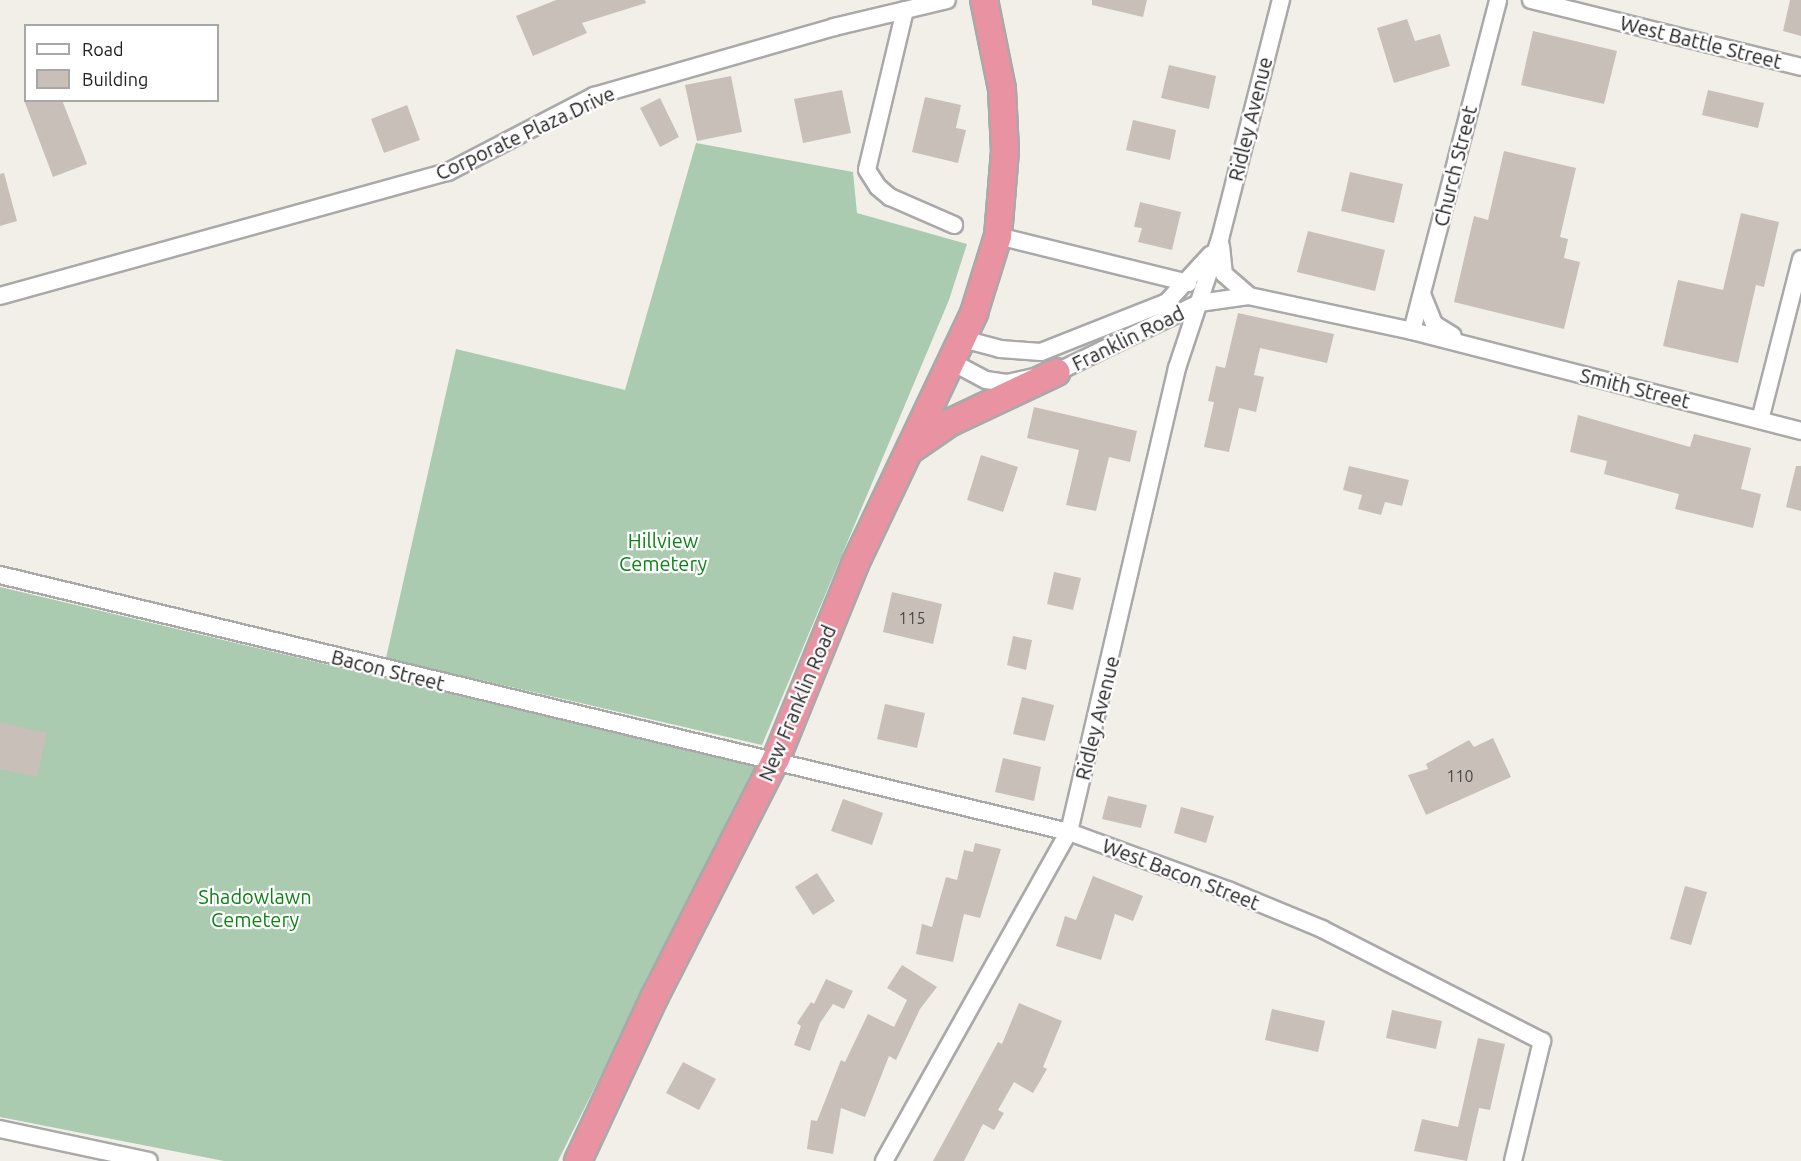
<!DOCTYPE html>
<style>
body{margin:0}
#map{position:relative;width:1801px;height:1161px;overflow:hidden;background:#f2efe9;font-family:Ubuntu,sans-serif}
div>[style]{position:absolute}
.cemetery>*{inset:0;background:#aacbaf}
.building>*{inset:0;background:#c7bfb8}
.roads{filter:drop-shadow(2px 0 #a9a9a9) drop-shadow(-2px 0 #a9a9a9) drop-shadow(0 2px #a9a9a9) drop-shadow(0 -2px #a9a9a9)}
.minor>*{height:16px;margin:-8px;padding:0 8px;transform-origin:8px;border-radius:8px;background:#fff}
.highway>*{height:26px;margin:-13px;padding:0 13px;transform-origin:13px;border-radius:13px;background:#e892a2}
span{translate:-50% -50%;white-space:nowrap;text-align:center;line-height:1.15;-webkit-text-stroke:4.5px #fff;paint-order:stroke}
.number-label{font-size:16px;color:#4b4948}
.number-label span{-webkit-text-stroke-width:0}
.street-label{font-size:20px;color:#222}
.park-label{font-size:20px;color:#0c8416}
.legend{position:absolute;left:24px;top:24px;width:195px;height:78px;box-sizing:border-box;background:#fff;border:2px solid #a7a7a7;margin:0;padding:8px 10px;list-style:none;font-size:18px;color:#222}
.legend li{display:flex;align-items:center;gap:12px;height:30px}
.legend b{width:30px;border:2px solid #a7a7a7}
</style>
<div id="map">
<div class="cemetery">
<i style="clip-path:polygon(696px 143px,853px 172px,857px 213px,967px 244px,949px 300px,762px 745px,386px 658px,456px 349px,625px 390px)"></i>
<i style="clip-path:polygon(0 587px,755px 766px,558px 1161px,224px 1161px,0 1117px)"></i>
</div>
<div class="building">
<i style="clip-path:polygon(556px 0,645px 0,646px 3px,582px 23px,587px 33px,533px 56px,516px 16px)"></i>
<i style="clip-path:polygon(1092px 0,1147px 0,1143px 17px,1092px 5px)"></i>
<i style="clip-path:polygon(1790px 0,1801px 0,1801px 36px,1783px 31px)"></i>
<i style="clip-path:polygon(1407px 19px,1415px 41px,1440px 34px,1450px 66px,1394px 83px,1377px 28px)"></i>
<i style="clip-path:polygon(1533px 31px,1617px 51px,1604px 104px,1521px 85px)"></i>
<i style="clip-path:polygon(1169px 65px,1216px 76px,1209px 109px,1161px 98px)"></i>
<i style="clip-path:polygon(731px 76px,742px 132px,697px 141px,685px 85px)"></i>
<i style="clip-path:polygon(842px 90px,851px 133px,803px 143px,794px 99px)"></i>
<i style="clip-path:polygon(1708px 90px,1764px 103px,1758px 128px,1702px 115px)"></i>
<i style="clip-path:polygon(925px 97px,961px 105px,956px 128px,966px 130px,958px 163px,912px 152px)"></i>
<i style="clip-path:polygon(660px 98px,679px 137px,660px 147px,640px 108px)"></i>
<i style="clip-path:polygon(24px 100px,62px 100px,87px 164px,53px 177px)"></i>
<i style="clip-path:polygon(407px 105px,420px 140px,384px 153px,371px 119px)"></i>
<i style="clip-path:polygon(1133px 120px,1176px 130px,1170px 160px,1126px 150px)"></i>
<i style="clip-path:polygon(1504px 151px,1576px 168px,1560px 237px,1568px 239px,1564px 258px,1580px 262px,1564px 329px,1454px 302px,1474px 216px,1488px 220px)"></i>
<i style="clip-path:polygon(1350px 172px,1403px 184px,1394px 223px,1341px 211px)"></i>
<i style="clip-path:polygon(4px 173px,17px 221px,0 226px,0 174px)"></i>
<i style="clip-path:polygon(1140px 202px,1181px 212px,1172px 250px,1138px 242px,1142px 228px,1134px 227px)"></i>
<i style="clip-path:polygon(1741px 213px,1779px 222px,1764px 287px,1756px 285px,1738px 363px,1663px 346px,1678px 280px,1723px 290px)"></i>
<i style="clip-path:polygon(1308px 231px,1385px 250px,1375px 291px,1297px 272px)"></i>
<i style="clip-path:polygon(1238px 313px,1334px 334px,1327px 363px,1260px 348px,1254px 375px,1264px 377px,1256px 412px,1239px 408px,1229px 452px,1204px 447px,1214px 402px,1208px 401px,1216px 366px,1225px 368px)"></i>
<i style="clip-path:polygon(1034px 407px,1137px 431px,1130px 462px,1109px 457px,1096px 511px,1066px 505px,1079px 450px,1027px 438px)"></i>
<i style="clip-path:polygon(1578px 415px,1690px 447px,1694px 434px,1751px 448px,1741px 489px,1761px 494px,1753px 528px,1675px 509px,1679px 494px,1604px 474px,1607px 461px,1570px 452px)"></i>
<i style="clip-path:polygon(981px 455px,1018px 467px,1003px 512px,967px 500px)"></i>
<i style="clip-path:polygon(1349px 466px,1409px 480px,1402px 506px,1385px 502px,1381px 515px,1358px 509px,1362px 495px,1343px 490px)"></i>
<i style="clip-path:polygon(1796px 466px,1801px 466px,1801px 511px,1786px 507px)"></i>
<i style="clip-path:polygon(1054px 572px,1081px 578px,1073px 610px,1047px 604px)"></i>
<i style="clip-path:polygon(892px 592px,942px 604px,933px 644px,883px 632px)"></i>
<i style="clip-path:polygon(1013px 636px,1032px 640px,1026px 670px,1007px 665px)"></i>
<i style="clip-path:polygon(1022px 697px,1054px 705px,1045px 741px,1013px 734px)"></i>
<i style="clip-path:polygon(885px 704px,925px 713px,917px 748px,877px 739px)"></i>
<i style="clip-path:polygon(0 722px,47px 733px,37px 777px,0 769px)"></i>
<i style="clip-path:polygon(1493px 738px,1511px 777px,1426px 815px,1408px 775px,1428px 769px,1426px 764px,1469px 740px,1474px 747px)"></i>
<i style="clip-path:polygon(1003px 758px,1041px 767px,1034px 801px,995px 792px)"></i>
<i style="clip-path:polygon(1108px 796px,1147px 805px,1141px 828px,1102px 819px)"></i>
<i style="clip-path:polygon(843px 799px,883px 813px,872px 845px,831px 831px)"></i>
<i style="clip-path:polygon(1181px 807px,1214px 816px,1206px 843px,1174px 833px)"></i>
<i style="clip-path:polygon(975px 843px,1001px 849px,980px 918px,964px 914px,953px 962px,916px 954px,922px 924px,932px 927px,946px 877px,957px 880px,964px 850px,973px 852px)"></i>
<i style="clip-path:polygon(817px 873px,835px 901px,813px 915px,795px 887px)"></i>
<i style="clip-path:polygon(1093px 876px,1143px 896px,1133px 921px,1115px 914px,1101px 960px,1056px 946px,1065px 916px,1076px 920px)"></i>
<i style="clip-path:polygon(1685px 886px,1707px 892px,1691px 945px,1670px 939px)"></i>
<i style="clip-path:polygon(902px 965px,937px 987px,920px 1009px,896px 1060px,889px 1056px,865px 1117px,841px 1108px,833px 1154px,807px 1149px,811px 1120px,817px 1121px,841px 1060px,845px 1062px,868px 1014px,894px 1027px,907px 1000px,887px 988px)"></i>
<i style="clip-path:polygon(826px 979px,853px 991px,844px 1009px,833px 1004px,820px 1023px,810px 1051px,794px 1045px,801px 1026px,797px 1023px,811px 1002px,814px 1004px)"></i>
<i style="clip-path:polygon(1019px 1003px,1062px 1021px,1043px 1067px,1047px 1069px,1033px 1093px,1014px 1082px,998px 1110px,1004px 1113px,994px 1130px,983px 1124px,964px 1161px,933px 1161px,998px 1042px,1002px 1044px)"></i>
<i style="clip-path:polygon(1272px 1009px,1325px 1021px,1318px 1052px,1265px 1040px)"></i>
<i style="clip-path:polygon(1392px 1010px,1442px 1021px,1436px 1049px,1386px 1038px)"></i>
<i style="clip-path:polygon(1478px 1038px,1505px 1044px,1490px 1110px,1479px 1108px,1467px 1161px,1414px 1151px,1422px 1119px,1458px 1127px)"></i>
<i style="clip-path:polygon(683px 1062px,716px 1079px,699px 1110px,666px 1093px)"></i>
</div>
<div class="roads">
<div class="minor">
<i style="left:1531px;top:0;width:278px;rotate:13.9deg"></i>
<i style="left:905px;top:10px;width:164px;rotate:103.4deg"></i>
<i style="left:867px;top:170px;width:20px;rotate:57deg"></i>
<i style="left:878px;top:187px;width:16px;rotate:40deg"></i>
<i style="left:890px;top:197px;width:70px;rotate:23.6deg"></i>
<i style="left:998px;top:236px;width:196px;rotate:13.9deg"></i>
<i style="left:1221px;top:246px;width:28px;rotate:84deg"></i>
<i style="left:1224px;top:274px;width:33px;rotate:41deg"></i>
<i style="left:1422px;top:294px;width:32px;rotate:68deg"></i>
<i style="left:1434px;top:324px;width:22px;rotate:32deg"></i>
<i style="left:0;top:296px;width:465px;rotate:-15.5deg"></i>
<i style="left:448px;top:172px;width:165px;rotate:-27.5deg"></i>
<i style="left:594px;top:96px;width:250px;rotate:-16deg"></i>
<i style="left:834px;top:27px;width:116px;rotate:-13.4deg"></i>
<i style="left:1412px;top:331px;width:342px;rotate:-75.4deg"></i>
<i style="left:963px;top:339px;width:38px;rotate:15deg"></i>
<i style="left:1000px;top:349px;width:41px;rotate:4.2deg"></i>
<i style="left:1041px;top:352px;width:136px;rotate:-21.6deg"></i>
<i style="left:1167px;top:302px;width:64px;rotate:-47.5deg"></i>
<i style="left:952px;top:362px;width:38px;rotate:28deg"></i>
<i style="left:986px;top:380px;width:21px;rotate:8deg"></i>
<i style="left:1007px;top:383px;width:51px;rotate:-12.4deg"></i>
<i style="left:1057px;top:372px;width:158px;rotate:-25.9deg"></i>
<i style="left:1199px;top:303px;width:50px;rotate:-8deg"></i>
<i style="left:1249px;top:296px;width:167px;rotate:12.1deg"></i>
<i style="left:1412px;top:331px;width:402px;rotate:14.4deg"></i>
<i style="left:1760px;top:420px;width:166px;rotate:-75.7deg"></i>
<i style="left:0;top:575px;width:1099px;rotate:13.52deg"></i>
<i style="left:1069px;top:832px;width:171px;rotate:20.1deg"></i>
<i style="left:1230px;top:891px;width:100px;rotate:22.4deg"></i>
<i style="left:1322px;top:929px;width:247px;rotate:27deg"></i>
<i style="left:1542px;top:1041px;width:123px;rotate:103.6deg"></i>
<i style="left:0;top:1129px;width:152px;rotate:12.1deg"></i>
<i style="left:884px;top:1161px;width:377px;rotate:-60.7deg"></i>
<i style="left:1069px;top:832px;width:476px;rotate:-76.9deg"></i>
<i style="left:1177px;top:368px;width:136px;rotate:-71.6deg"></i>
<i style="left:1220px;top:239px;width:247px;rotate:-75.7deg"></i>
</div>
<div class="highway">
<i style="left:910px;top:450px;width:47px;rotate:-34.7deg"></i>
<i style="left:949px;top:423px;width:119px;rotate:-25.3deg"></i>
<i style="left:578px;top:1161px;width:180px;rotate:-65deg"></i>
<i style="left:654px;top:998px;width:268px;rotate:-63deg"></i>
<i style="left:776px;top:759px;width:210px;rotate:-67.9deg"></i>
<i style="left:855px;top:564px;width:278px;rotate:-64.6deg"></i>
<i style="left:974px;top:313px;width:81px;rotate:-72.7deg"></i>
<i style="left:998px;top:236px;width:85px;rotate:-85.3deg"></i>
<i style="left:1005px;top:151px;width:62px;rotate:-92.8deg"></i>
<i style="left:1002px;top:89px;width:91px;rotate:-101.4deg"></i>
</div>
</div>
<div class="number-label">
<span style="left:912px;top:618px">115</span>
<span style="left:1460px;top:776px">110</span>
</div>
<div class="street-label">
<span style="left:1701px;top:42px;rotate:14deg">West Battle Street</span>
<span style="left:1250px;top:119px;rotate:-76deg">Ridley Avenue</span>
<span style="left:525px;top:133px;rotate:-25deg">Corporate Plaza Drive</span>
<span style="left:1455px;top:166px;rotate:-76deg">Church Street</span>
<span style="left:1128px;top:338px;rotate:-26deg">Franklin Road</span>
<span style="left:1635px;top:388px;rotate:14deg">Smith Street</span>
<span style="left:388px;top:670px;rotate:14deg">Bacon Street</span>
<span style="left:797px;top:703px;rotate:-67deg">New Franklin Road</span>
<span style="left:1097px;top:718px;rotate:-76deg">Ridley Avenue</span>
<span style="left:1181px;top:874px;rotate:21deg">West Bacon Street</span>
</div>
<div class="park-label">
<span style="left:663px;top:552px">Hillview<br>Cemetery</span>
<span style="left:255px;top:908px">Shadowlawn<br>Cemetery</span>
</div>
<ul class="legend">
<li><b style="height:8px;background:#fff"></b>Road</li>
<li><b style="height:16px;background:#c7bfb8"></b>Building</li>
</ul>
</div>
